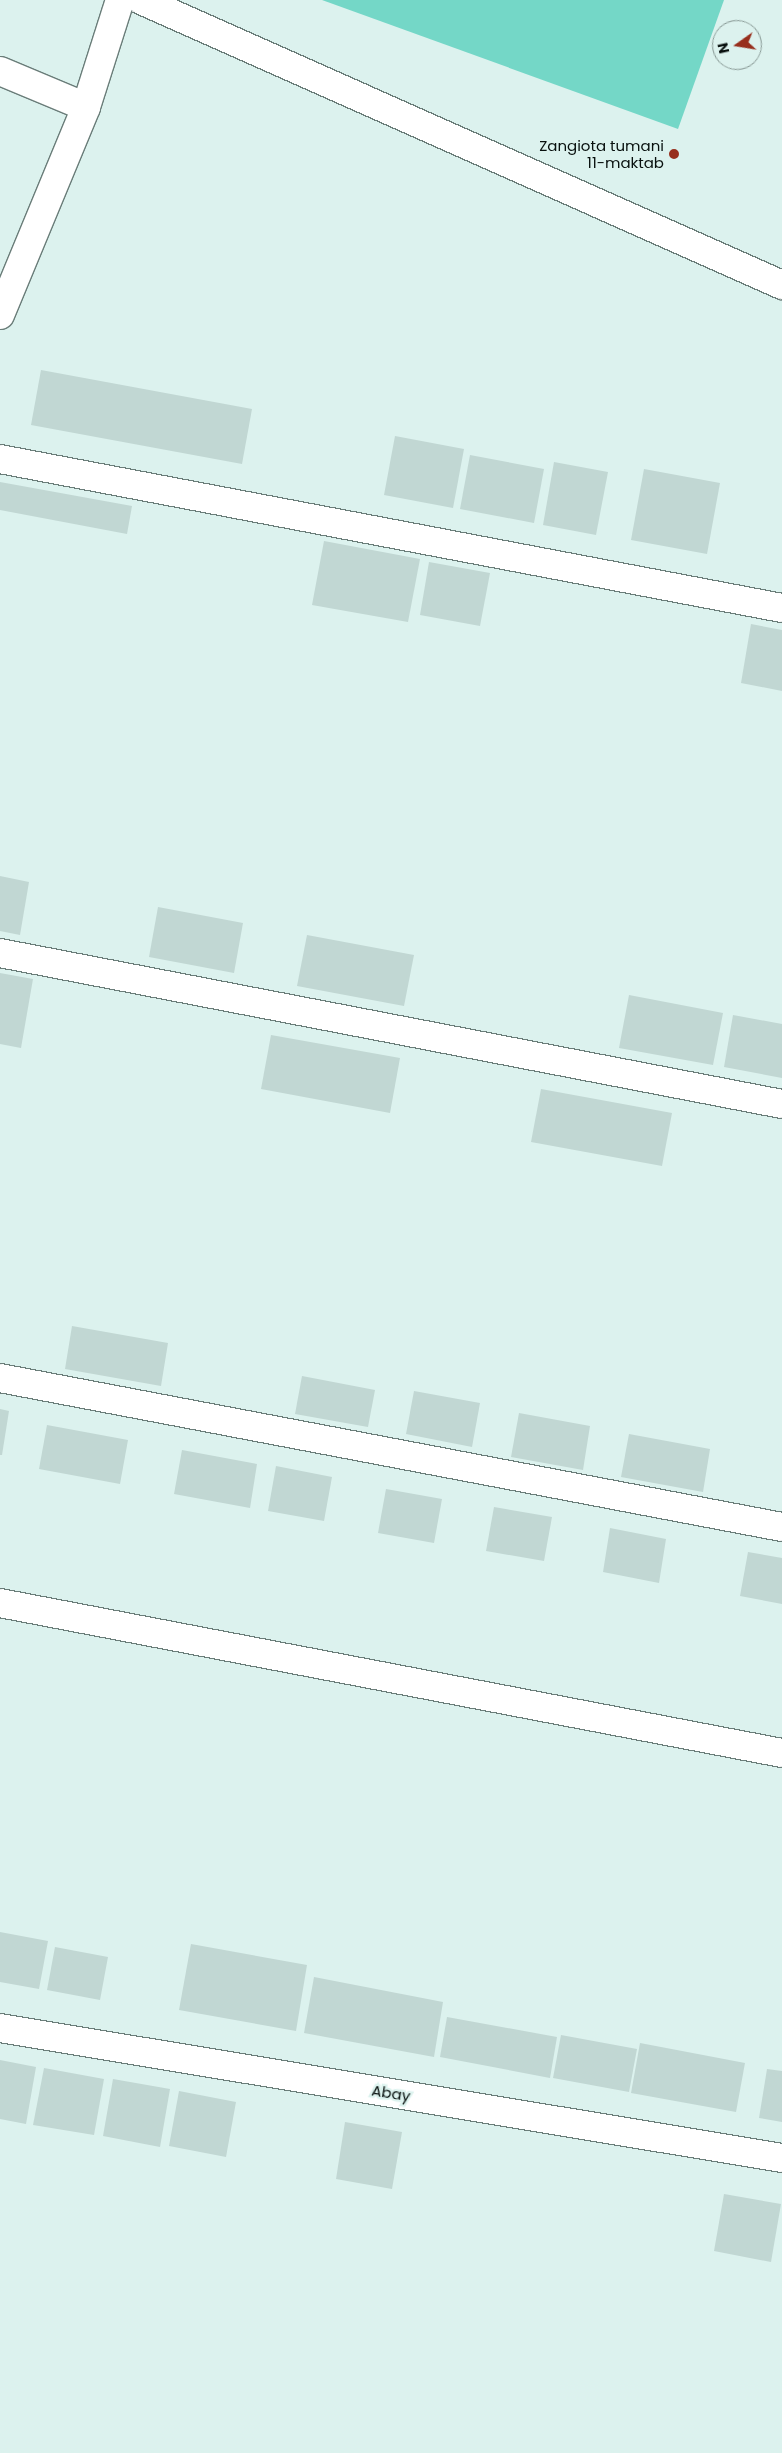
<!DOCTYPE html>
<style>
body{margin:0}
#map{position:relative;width:782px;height:2453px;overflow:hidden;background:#dcf2ee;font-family:Poppins,sans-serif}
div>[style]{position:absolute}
.green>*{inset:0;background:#74d7c7}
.building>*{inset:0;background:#c1d7d3}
.roads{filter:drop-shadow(1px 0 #6a7d79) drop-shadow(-1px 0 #6a7d79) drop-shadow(0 1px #6a7d79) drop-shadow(0 -1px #6a7d79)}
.street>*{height:28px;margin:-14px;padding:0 14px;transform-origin:14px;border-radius:14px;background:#fff}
.dots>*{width:14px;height:14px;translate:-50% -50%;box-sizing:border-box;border:2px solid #dcf2ee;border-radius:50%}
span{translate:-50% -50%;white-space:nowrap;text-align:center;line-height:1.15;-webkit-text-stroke:4.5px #dcf2ee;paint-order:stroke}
.poi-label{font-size:15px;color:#08100e}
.right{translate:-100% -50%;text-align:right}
.street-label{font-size:15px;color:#08100e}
.north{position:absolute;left:712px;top:20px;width:50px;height:50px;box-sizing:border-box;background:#dcf2ee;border:1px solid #879894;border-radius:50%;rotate:257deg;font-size:14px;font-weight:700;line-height:20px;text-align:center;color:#08100e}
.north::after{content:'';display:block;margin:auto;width:18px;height:22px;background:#972e1c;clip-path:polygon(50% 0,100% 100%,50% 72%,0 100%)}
</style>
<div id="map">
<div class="green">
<i style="clip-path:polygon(322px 0,724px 0,678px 129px)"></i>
</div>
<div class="building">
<i style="clip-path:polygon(41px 370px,252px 409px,242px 464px,31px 425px)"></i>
<i style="clip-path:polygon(395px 436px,464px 449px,453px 508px,384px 495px)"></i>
<i style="clip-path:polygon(470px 455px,544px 469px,534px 523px,460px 509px)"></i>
<i style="clip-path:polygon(554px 462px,608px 472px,596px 535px,543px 525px)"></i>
<i style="clip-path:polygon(644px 469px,720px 483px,707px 554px,631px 540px)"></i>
<i style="clip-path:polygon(0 482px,132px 506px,127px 534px,0 510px)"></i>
<i style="clip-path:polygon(324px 541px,420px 559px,408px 622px,312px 605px)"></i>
<i style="clip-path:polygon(429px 562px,490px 573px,480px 626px,420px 615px)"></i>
<i style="clip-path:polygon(751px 624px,782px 630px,782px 691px,741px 683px)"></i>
<i style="clip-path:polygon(0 876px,29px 882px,20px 935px,0 931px)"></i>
<i style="clip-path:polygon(158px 907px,243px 923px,234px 973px,149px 957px)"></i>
<i style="clip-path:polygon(307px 935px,414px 955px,404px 1006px,297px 986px)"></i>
<i style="clip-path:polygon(0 973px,33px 979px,21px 1048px,0 1044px)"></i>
<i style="clip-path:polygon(629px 995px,723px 1013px,713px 1065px,619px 1048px)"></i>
<i style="clip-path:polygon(733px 1015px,782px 1024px,782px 1078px,724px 1067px)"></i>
<i style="clip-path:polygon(271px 1035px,400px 1058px,390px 1113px,261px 1089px)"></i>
<i style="clip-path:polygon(541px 1089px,672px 1113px,662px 1166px,531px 1142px)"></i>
<i style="clip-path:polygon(72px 1326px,168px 1343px,161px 1386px,65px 1369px)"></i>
<i style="clip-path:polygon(302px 1376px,375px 1390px,368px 1427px,295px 1414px)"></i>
<i style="clip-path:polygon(414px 1391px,480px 1403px,472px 1447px,406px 1434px)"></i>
<i style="clip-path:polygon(0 1409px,9px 1411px,2px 1455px,0 1455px)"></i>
<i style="clip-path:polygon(519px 1413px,590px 1426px,583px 1470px,511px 1457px)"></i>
<i style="clip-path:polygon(47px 1425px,128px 1440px,120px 1484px,39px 1469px)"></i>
<i style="clip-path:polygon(629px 1434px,710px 1449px,703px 1492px,621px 1477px)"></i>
<i style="clip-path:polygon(182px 1450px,257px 1464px,250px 1508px,174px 1494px)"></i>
<i style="clip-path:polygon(276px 1466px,332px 1477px,324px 1521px,268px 1511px)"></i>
<i style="clip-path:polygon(386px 1489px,442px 1499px,434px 1543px,378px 1533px)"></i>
<i style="clip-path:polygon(494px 1507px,552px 1517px,544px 1561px,486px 1551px)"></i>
<i style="clip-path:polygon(610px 1528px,666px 1539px,659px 1583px,603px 1572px)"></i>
<i style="clip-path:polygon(748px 1552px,782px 1558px,782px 1604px,740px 1596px)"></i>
<i style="clip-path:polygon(0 1932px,48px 1941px,39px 1989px,0 1982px)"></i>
<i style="clip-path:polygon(191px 1944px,307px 1965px,296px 2031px,179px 2010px)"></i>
<i style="clip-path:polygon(55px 1947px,108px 1957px,100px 2000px,47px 1990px)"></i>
<i style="clip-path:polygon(314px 1977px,443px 2002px,434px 2057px,304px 2033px)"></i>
<i style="clip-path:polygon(447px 2017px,557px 2037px,550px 2078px,440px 2057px)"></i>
<i style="clip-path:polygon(561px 2035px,637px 2049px,629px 2092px,553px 2078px)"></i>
<i style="clip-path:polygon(640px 2043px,745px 2063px,736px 2112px,631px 2093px)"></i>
<i style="clip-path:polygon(0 2060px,36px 2067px,26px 2124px,0 2119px)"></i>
<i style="clip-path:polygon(44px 2068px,104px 2079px,94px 2135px,33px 2125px)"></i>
<i style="clip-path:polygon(767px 2069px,782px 2071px,782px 2122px,759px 2118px)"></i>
<i style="clip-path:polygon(113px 2079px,170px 2089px,160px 2147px,103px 2136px)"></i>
<i style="clip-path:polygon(179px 2091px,236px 2102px,226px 2157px,169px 2146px)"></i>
<i style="clip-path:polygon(345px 2122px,402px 2132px,392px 2189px,336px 2179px)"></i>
<i style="clip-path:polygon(724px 2194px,781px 2204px,771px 2262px,714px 2251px)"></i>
</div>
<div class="roads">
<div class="street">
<i style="left:141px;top:0;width:702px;rotate:23.97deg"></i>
<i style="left:0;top:71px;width:93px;rotate:22.7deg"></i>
<i style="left:0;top:315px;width:225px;rotate:-67.5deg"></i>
<i style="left:86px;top:107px;width:112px;rotate:-72.4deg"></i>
<i style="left:0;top:459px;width:796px;rotate:10.79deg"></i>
<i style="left:0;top:953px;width:796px;rotate:10.93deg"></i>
<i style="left:0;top:1378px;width:796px;rotate:10.79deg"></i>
<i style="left:0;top:1603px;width:796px;rotate:10.86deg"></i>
<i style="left:0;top:2028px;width:793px;rotate:9.44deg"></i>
</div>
</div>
<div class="dots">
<i style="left:674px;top:154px;background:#972e1c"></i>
</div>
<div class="poi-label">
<span class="right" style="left:664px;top:154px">Zangiota tumani<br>11-maktab</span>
</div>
<div class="street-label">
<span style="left:391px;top:2093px;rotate:9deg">Abay</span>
</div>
<div class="north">N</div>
</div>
